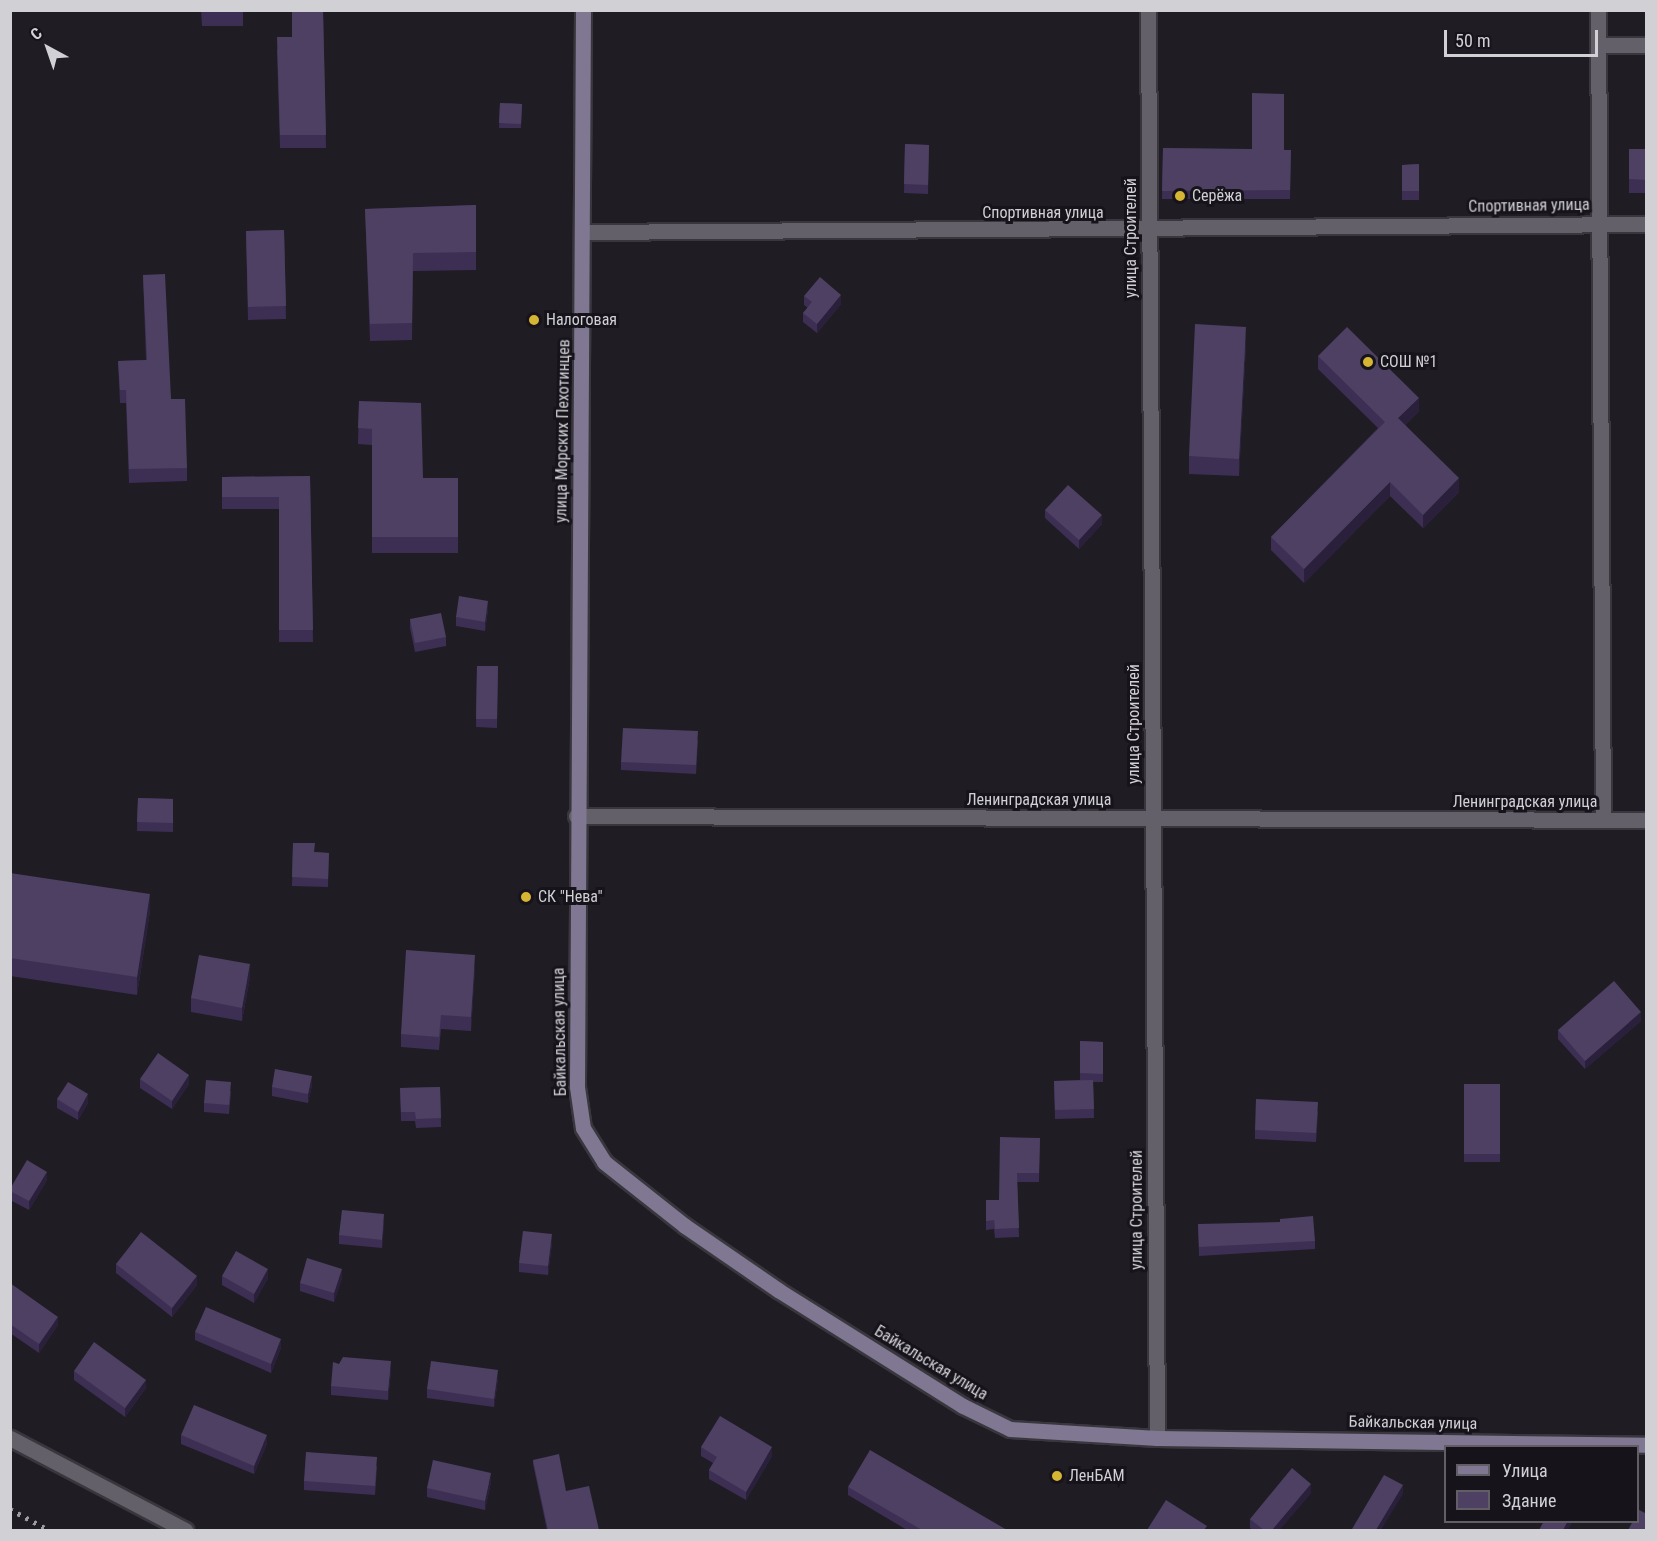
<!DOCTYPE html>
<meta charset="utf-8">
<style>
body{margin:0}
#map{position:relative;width:1657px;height:1541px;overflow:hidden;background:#1f1c24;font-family:"Roboto Condensed",sans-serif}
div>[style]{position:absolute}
.roads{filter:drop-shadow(2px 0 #39373d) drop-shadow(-2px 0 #39373d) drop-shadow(0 2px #39373d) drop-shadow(0 -2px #39373d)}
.street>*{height:15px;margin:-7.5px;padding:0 7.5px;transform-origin:7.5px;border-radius:7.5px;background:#63606a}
.secondary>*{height:15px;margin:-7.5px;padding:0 7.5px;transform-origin:7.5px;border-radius:7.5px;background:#807792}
.rail>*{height:4.5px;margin-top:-2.25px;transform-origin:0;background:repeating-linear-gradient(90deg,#9e9ca2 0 3px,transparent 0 9px)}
.wall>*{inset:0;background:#3d2f54}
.shaded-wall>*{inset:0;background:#2a203b}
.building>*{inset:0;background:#4d4062}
.dots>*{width:16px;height:16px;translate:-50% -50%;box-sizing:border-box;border:3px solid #16131b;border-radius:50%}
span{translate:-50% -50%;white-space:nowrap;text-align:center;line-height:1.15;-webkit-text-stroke:6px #16131b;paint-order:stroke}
.poi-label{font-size:16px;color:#d1d0d5}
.left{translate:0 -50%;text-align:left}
.street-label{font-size:16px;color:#d1d0d5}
.frame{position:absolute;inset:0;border:12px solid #d1d0d5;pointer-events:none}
.legend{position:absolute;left:1444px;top:1445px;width:195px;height:78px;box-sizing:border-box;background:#16131b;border:2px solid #615f65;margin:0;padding:8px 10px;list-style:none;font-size:18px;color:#d1d0d5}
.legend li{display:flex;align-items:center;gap:12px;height:30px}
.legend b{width:30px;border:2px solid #615f65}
.north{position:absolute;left:18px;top:18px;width:60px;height:60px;-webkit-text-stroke:4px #16131b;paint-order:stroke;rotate:320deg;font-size:16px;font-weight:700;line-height:24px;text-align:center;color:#d1d0d5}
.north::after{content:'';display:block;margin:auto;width:21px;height:27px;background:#d1d0d5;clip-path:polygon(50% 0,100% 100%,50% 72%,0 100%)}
.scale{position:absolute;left:1444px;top:30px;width:154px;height:27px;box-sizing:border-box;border:3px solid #d1d0d5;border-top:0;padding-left:8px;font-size:18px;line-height:21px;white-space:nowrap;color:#d1d0d5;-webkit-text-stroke:4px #16131b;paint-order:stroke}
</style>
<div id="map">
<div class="roads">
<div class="street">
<i style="left:1148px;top:10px;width:1428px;rotate:89.64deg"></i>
<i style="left:1598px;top:10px;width:810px;rotate:89.65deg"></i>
<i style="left:1598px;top:45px;width:48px"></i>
<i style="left:583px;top:232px;width:1063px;rotate:-0.43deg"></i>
<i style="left:576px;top:816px;width:1070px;rotate:0.21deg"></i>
<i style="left:10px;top:1438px;width:198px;rotate:27.7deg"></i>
</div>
<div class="secondary">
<i style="left:583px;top:10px;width:1077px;rotate:90.32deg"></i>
<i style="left:577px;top:1087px;width:41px;rotate:81.7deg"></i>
<i style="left:583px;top:1128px;width:40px;rotate:58deg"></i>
<i style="left:604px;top:1162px;width:103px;rotate:38.3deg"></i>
<i style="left:685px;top:1226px;width:113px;rotate:34.5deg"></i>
<i style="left:778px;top:1290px;width:218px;rotate:32.1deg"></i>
<i style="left:963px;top:1406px;width:52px;rotate:26.1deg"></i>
<i style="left:1010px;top:1429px;width:147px;rotate:3.5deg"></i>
<i style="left:1157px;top:1438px;width:489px;rotate:0.8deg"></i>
</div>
</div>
<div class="rail">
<i style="left:10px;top:1509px;width:44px;rotate:28.3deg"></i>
<i style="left:10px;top:1530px;width:2px"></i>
</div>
<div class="wall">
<i style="clip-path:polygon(201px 10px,243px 10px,243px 26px,202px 26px)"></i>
<i style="clip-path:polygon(323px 10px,326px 148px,280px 148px,277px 50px)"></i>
<i style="clip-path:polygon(500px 103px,522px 104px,521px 128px,499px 128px)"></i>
<i style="clip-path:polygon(905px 144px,929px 145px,928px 194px,904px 193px)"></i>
<i style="clip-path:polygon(1163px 148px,1291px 150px,1290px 199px,1162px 199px)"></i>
<i style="clip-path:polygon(1629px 149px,1647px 149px,1647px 193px,1629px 193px)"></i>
<i style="clip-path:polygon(1419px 164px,1419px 200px,1402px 200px,1402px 165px)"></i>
<i style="clip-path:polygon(476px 205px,476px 270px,413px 271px,412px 340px,370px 341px,365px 209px)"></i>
<i style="clip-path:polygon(284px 230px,286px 319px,248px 320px,246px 231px)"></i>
<i style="clip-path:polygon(143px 275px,187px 468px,187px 481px,129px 483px,126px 403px,120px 403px,118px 361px,146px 360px)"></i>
<i style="clip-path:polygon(804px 296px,841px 304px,817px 333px,803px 322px,803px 313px,808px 308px,804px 305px)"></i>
<i style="clip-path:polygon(1246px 344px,1239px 476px,1189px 474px,1189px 456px)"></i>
<i style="clip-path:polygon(1318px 356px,1419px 411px,1405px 425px,1459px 492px,1423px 528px,1390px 496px,1304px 583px,1271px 550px,1271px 537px,1378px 428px,1318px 369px)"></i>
<i style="clip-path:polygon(359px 401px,423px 478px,458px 478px,458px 553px,372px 553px,372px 445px,358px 444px)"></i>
<i style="clip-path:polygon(310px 476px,313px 642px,279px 642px,279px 509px,222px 509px,222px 477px)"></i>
<i style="clip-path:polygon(1045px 510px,1102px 524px,1079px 549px,1045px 518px)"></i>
<i style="clip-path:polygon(488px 610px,485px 631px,456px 626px,456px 617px)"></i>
<i style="clip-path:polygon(410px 619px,446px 637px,446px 646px,415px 652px,410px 628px)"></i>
<i style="clip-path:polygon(477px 666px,498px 666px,497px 728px,476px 727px)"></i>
<i style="clip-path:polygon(698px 740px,696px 774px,621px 770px,621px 762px)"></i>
<i style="clip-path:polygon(138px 798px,173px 799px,173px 832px,137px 831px)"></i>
<i style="clip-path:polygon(293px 843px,315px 852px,329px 853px,328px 887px,292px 886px)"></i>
<i style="clip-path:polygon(10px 873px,150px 911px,137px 995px,10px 976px)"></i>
<i style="clip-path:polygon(475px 968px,471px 1031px,441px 1029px,439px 1050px,401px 1047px,401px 1034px)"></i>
<i style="clip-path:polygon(250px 977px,242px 1021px,191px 1012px,191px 998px)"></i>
<i style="clip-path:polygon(1641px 1021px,1585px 1069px,1558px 1039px,1558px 1030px)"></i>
<i style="clip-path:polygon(1080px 1041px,1103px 1042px,1103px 1082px,1093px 1082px,1094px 1118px,1055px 1119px,1054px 1081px,1080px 1080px)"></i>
<i style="clip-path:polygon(140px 1079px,189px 1084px,172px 1109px,140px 1088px)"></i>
<i style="clip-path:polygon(1464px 1084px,1500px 1084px,1500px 1162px,1464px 1162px)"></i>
<i style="clip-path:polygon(312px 1085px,308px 1103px,272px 1096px,272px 1087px)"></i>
<i style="clip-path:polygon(440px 1087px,441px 1127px,416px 1128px,415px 1121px,401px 1121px,400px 1088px)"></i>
<i style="clip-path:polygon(231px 1091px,229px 1114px,204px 1112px,204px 1103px)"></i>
<i style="clip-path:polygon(57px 1099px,88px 1103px,78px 1120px,57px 1108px)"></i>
<i style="clip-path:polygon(1318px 1111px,1316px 1142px,1255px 1139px,1255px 1130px)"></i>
<i style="clip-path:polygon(1040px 1138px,1039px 1182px,1017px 1182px,1019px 1237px,995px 1238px,994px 1229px,986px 1230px,986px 1200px,999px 1200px)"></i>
<i style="clip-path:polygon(47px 1180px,29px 1210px,10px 1200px,10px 1189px)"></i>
<i style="clip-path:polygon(384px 1223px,382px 1248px,339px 1244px,339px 1235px)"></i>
<i style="clip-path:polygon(1198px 1224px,1315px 1241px,1315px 1249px,1199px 1256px)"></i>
<i style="clip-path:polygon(552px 1243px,548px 1275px,519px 1272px,519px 1263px)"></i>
<i style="clip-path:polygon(116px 1264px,197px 1285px,172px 1317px,116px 1273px)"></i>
<i style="clip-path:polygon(222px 1276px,268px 1278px,254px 1303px,222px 1285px)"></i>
<i style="clip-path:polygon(342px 1278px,334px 1302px,300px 1291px,300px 1283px)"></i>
<i style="clip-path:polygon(10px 1283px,58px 1325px,39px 1353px,10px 1333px)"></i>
<i style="clip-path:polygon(195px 1332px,281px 1348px,271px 1373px,195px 1340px)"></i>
<i style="clip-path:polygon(339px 1364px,391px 1370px,388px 1400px,331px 1395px,331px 1386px)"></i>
<i style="clip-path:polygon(74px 1371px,146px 1388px,125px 1417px,74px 1380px)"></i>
<i style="clip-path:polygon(498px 1379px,494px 1407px,427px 1398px,427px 1389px)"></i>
<i style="clip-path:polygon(181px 1435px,267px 1444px,254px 1474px,181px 1444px)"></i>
<i style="clip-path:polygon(701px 1447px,772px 1456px,746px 1500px,709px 1479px,709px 1470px,713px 1463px,701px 1456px)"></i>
<i style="clip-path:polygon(533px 1460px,566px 1491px,599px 1530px,547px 1530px,533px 1464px)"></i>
<i style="clip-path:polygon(377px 1466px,375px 1495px,304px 1490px,304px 1481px)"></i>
<i style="clip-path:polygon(491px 1482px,485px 1510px,427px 1497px,427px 1488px)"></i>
<i style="clip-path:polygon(848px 1487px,1007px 1530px,907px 1530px,848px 1495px)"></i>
<i style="clip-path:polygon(1311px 1493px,1279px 1530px,1253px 1530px,1250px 1528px,1250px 1519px)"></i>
</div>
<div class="shaded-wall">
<i style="clip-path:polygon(841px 295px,841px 304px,817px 333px,817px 324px)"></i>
<i style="clip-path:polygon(1246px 327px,1246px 344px,1239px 476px,1239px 459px)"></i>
<i style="clip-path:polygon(1419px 398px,1419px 411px,1398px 432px,1398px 418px)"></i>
<i style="clip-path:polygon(1459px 478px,1459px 492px,1423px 528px,1423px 515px)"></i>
<i style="clip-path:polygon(1390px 482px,1390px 496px,1304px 583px,1304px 569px)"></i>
<i style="clip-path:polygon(1102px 515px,1102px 524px,1079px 549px,1079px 540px)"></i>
<i style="clip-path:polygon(488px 601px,488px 610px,485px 631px,485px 622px)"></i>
<i style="clip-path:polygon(150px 894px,150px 911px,137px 995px,137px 977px)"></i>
<i style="clip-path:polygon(475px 955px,475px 968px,471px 1031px,471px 1017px)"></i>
<i style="clip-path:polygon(250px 964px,250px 977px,242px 1021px,242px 1008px)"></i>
<i style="clip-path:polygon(1641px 1012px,1641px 1021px,1585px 1069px,1585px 1061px)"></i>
<i style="clip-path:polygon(189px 1075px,189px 1084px,172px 1109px,172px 1101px)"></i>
<i style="clip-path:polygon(312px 1076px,312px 1085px,308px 1103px,308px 1094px)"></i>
<i style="clip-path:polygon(88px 1094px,88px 1103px,78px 1120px,78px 1112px)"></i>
<i style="clip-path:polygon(47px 1172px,47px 1180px,29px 1210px,29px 1201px)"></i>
<i style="clip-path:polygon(384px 1214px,384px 1223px,382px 1248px,382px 1240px)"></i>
<i style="clip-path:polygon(552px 1234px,552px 1243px,548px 1275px,548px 1266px)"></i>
<i style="clip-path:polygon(268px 1269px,268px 1278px,254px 1303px,254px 1294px)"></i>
<i style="clip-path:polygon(342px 1269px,342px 1278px,334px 1302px,334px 1293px)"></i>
<i style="clip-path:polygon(197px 1276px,197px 1285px,172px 1317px,172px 1308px)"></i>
<i style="clip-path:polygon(58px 1317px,58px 1325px,39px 1353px,39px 1344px)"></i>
<i style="clip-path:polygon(281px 1339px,281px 1348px,271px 1373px,271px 1364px)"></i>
<i style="clip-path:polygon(391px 1361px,391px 1370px,388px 1400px,388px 1391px)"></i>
<i style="clip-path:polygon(498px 1370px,498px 1379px,494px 1407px,494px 1399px)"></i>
<i style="clip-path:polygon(146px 1380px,146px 1388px,125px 1417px,125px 1408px)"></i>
<i style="clip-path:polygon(267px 1435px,267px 1444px,254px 1474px,254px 1466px)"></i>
<i style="clip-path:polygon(772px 1447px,772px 1456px,746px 1500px,746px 1492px)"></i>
<i style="clip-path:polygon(491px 1473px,491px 1482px,485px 1510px,485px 1501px)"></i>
<i style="clip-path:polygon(1311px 1484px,1311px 1493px,1279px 1530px,1272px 1530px)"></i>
<i style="clip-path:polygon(1403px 1485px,1403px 1494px,1381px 1530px,1376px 1530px)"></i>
<i style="clip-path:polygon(1568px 1521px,1573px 1521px,1568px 1530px,1563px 1530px)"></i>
</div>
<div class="building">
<i style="clip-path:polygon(292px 10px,323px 10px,326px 135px,280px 135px,277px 37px,292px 37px)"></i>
<i style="clip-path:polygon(1252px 93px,1284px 94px,1284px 150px,1291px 150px,1290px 190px,1162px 191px,1163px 148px,1252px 149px)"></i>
<i style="clip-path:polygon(500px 103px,522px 104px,521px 124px,499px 123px)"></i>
<i style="clip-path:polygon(905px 144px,929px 145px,928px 185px,904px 184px)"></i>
<i style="clip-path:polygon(1629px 149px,1647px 149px,1647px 180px,1629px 179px)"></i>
<i style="clip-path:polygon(1419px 164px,1419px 191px,1402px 191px,1402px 165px)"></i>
<i style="clip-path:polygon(476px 205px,476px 252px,413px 253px,412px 323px,370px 324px,365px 209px)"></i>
<i style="clip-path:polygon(284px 230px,286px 306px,248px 307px,246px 231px)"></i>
<i style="clip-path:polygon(165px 274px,171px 399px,185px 399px,187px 468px,129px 469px,126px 390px,120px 390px,118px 361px,147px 360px,143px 275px)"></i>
<i style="clip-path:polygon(820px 277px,841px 295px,817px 324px,803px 313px,812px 302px,804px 296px)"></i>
<i style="clip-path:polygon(1195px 324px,1246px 327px,1239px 459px,1189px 456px)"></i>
<i style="clip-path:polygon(1347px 327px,1419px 398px,1398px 418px,1459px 478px,1423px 515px,1390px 482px,1304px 569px,1271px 537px,1385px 422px,1318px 356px)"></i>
<i style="clip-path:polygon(359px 401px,421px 403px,423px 478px,458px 478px,458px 537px,372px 537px,372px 429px,358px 428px)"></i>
<i style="clip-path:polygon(310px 476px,313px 630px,279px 630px,279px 497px,222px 497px,222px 477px)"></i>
<i style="clip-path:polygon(1068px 485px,1102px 515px,1079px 540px,1045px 510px)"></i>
<i style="clip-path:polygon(459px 596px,488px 601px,485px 622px,456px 617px)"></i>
<i style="clip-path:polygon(441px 613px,446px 637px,415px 643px,410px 619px)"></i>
<i style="clip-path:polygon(477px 666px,498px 666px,497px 719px,476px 719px)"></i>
<i style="clip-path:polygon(623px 728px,698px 731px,696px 765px,621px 762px)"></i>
<i style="clip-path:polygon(138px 798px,173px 799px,173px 823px,137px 822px)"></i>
<i style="clip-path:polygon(293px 843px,315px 843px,314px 852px,329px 853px,328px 879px,292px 877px)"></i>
<i style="clip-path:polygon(10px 873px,150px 894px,137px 977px,10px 958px)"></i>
<i style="clip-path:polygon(406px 950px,475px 955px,471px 1017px,441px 1015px,439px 1037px,401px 1034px)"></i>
<i style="clip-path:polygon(199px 955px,250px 964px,242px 1008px,191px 998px)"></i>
<i style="clip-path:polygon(1614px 981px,1641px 1012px,1585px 1061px,1558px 1030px)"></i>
<i style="clip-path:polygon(1080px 1041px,1103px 1042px,1103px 1074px,1080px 1073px)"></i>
<i style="clip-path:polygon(158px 1053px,189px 1075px,172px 1101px,140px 1079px)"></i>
<i style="clip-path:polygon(275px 1069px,312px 1076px,308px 1094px,272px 1087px)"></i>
<i style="clip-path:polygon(206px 1080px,231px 1082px,229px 1105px,204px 1103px)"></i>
<i style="clip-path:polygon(1093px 1080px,1094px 1109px,1055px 1110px,1054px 1081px)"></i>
<i style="clip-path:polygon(68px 1082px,88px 1094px,78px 1112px,57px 1099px)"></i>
<i style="clip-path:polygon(1464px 1084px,1500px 1084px,1500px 1154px,1464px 1154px)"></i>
<i style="clip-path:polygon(440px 1087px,441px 1118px,416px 1119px,415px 1112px,401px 1112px,400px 1088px)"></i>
<i style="clip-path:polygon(1256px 1099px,1318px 1102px,1316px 1133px,1255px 1130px)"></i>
<i style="clip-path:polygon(1000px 1137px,1040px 1138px,1039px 1173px,1017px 1173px,1019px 1228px,995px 1229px,994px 1220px,986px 1221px,986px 1200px,999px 1200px)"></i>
<i style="clip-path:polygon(27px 1160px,47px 1172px,29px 1201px,10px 1191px,10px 1189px)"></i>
<i style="clip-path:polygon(342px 1210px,384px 1214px,382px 1240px,339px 1235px)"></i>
<i style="clip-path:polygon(1313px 1216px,1315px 1241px,1199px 1247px,1198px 1224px,1280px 1222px,1280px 1219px)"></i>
<i style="clip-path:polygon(523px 1231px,552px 1234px,548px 1266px,519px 1263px)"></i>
<i style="clip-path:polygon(141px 1232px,197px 1276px,172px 1308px,116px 1264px)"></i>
<i style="clip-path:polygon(236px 1251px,268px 1269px,254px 1294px,222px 1276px)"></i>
<i style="clip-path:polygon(307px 1258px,342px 1269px,334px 1293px,300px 1283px)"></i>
<i style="clip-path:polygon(10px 1283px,58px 1317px,39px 1344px,10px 1324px)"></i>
<i style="clip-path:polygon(206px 1307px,281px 1339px,271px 1364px,195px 1332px)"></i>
<i style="clip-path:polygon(94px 1342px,146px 1380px,125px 1408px,74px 1371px)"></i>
<i style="clip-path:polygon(343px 1357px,391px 1361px,388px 1391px,331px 1386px,333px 1362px,339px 1364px)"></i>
<i style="clip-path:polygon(431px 1361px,498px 1370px,494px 1399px,427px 1389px)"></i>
<i style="clip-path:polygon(194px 1405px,267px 1435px,254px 1466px,181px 1435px)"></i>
<i style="clip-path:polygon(720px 1416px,772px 1447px,746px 1492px,709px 1470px,717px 1457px,701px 1447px)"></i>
<i style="clip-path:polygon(870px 1450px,1007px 1530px,922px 1530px,848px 1487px)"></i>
<i style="clip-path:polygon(306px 1452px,377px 1457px,375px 1486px,304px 1481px)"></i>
<i style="clip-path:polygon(559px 1454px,566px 1491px,589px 1486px,599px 1530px,548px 1530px,533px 1460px)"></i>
<i style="clip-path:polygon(433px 1460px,491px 1473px,485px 1501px,427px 1488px)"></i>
<i style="clip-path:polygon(1292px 1468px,1311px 1484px,1272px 1530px,1264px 1530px,1250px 1519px)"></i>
<i style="clip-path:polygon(1384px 1475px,1403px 1485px,1376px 1530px,1354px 1530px,1352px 1529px)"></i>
<i style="clip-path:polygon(1166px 1500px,1207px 1526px,1204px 1530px,1147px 1530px)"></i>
<i style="clip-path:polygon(1639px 1510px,1647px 1514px,1647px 1530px,1628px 1530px,1633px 1521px,1638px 1521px,1638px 1513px)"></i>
<i style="clip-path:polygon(1544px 1521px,1568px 1521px,1563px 1530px,1539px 1530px)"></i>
</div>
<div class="dots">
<i style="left:1180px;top:196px;background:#d6b534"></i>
<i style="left:534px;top:320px;background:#d6b534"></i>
<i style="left:1368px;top:362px;background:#d6b534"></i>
<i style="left:526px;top:897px;background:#d6b534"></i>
<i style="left:1057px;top:1476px;background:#d6b534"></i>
</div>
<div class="poi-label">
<span class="left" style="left:1192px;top:196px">Серёжа</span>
<span class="left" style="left:546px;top:320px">Налоговая</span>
<span class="left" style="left:1380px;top:362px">СОШ №1</span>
<span class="left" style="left:538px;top:897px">СК "Нева"</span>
<span class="left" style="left:1069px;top:1476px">ЛенБАМ</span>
</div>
<div class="street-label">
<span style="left:1529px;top:206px;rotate:-1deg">Спортивная улица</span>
<span style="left:1043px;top:213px">Спортивная улица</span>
<span style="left:1131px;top:238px;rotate:-90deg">улица Строителей</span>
<span style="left:563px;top:431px;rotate:-89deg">улица Морских Пехотинцев</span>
<span style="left:1134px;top:724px;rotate:-90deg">улица Строителей</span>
<span style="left:1039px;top:800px">Ленинградская улица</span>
<span style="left:1525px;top:802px">Ленинградская улица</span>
<span style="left:560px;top:1032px;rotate:-91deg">Байкальская улица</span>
<span style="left:1137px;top:1210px;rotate:-90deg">улица Строителей</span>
<span style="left:931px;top:1363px;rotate:31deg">Байкальская улица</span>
<span style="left:1413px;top:1423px;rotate:1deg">Байкальская улица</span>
</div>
<div class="frame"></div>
<ul class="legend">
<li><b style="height:8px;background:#807792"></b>Улица</li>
<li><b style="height:16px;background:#4d4062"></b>Здание</li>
</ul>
<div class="north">С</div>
<div class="scale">50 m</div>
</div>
